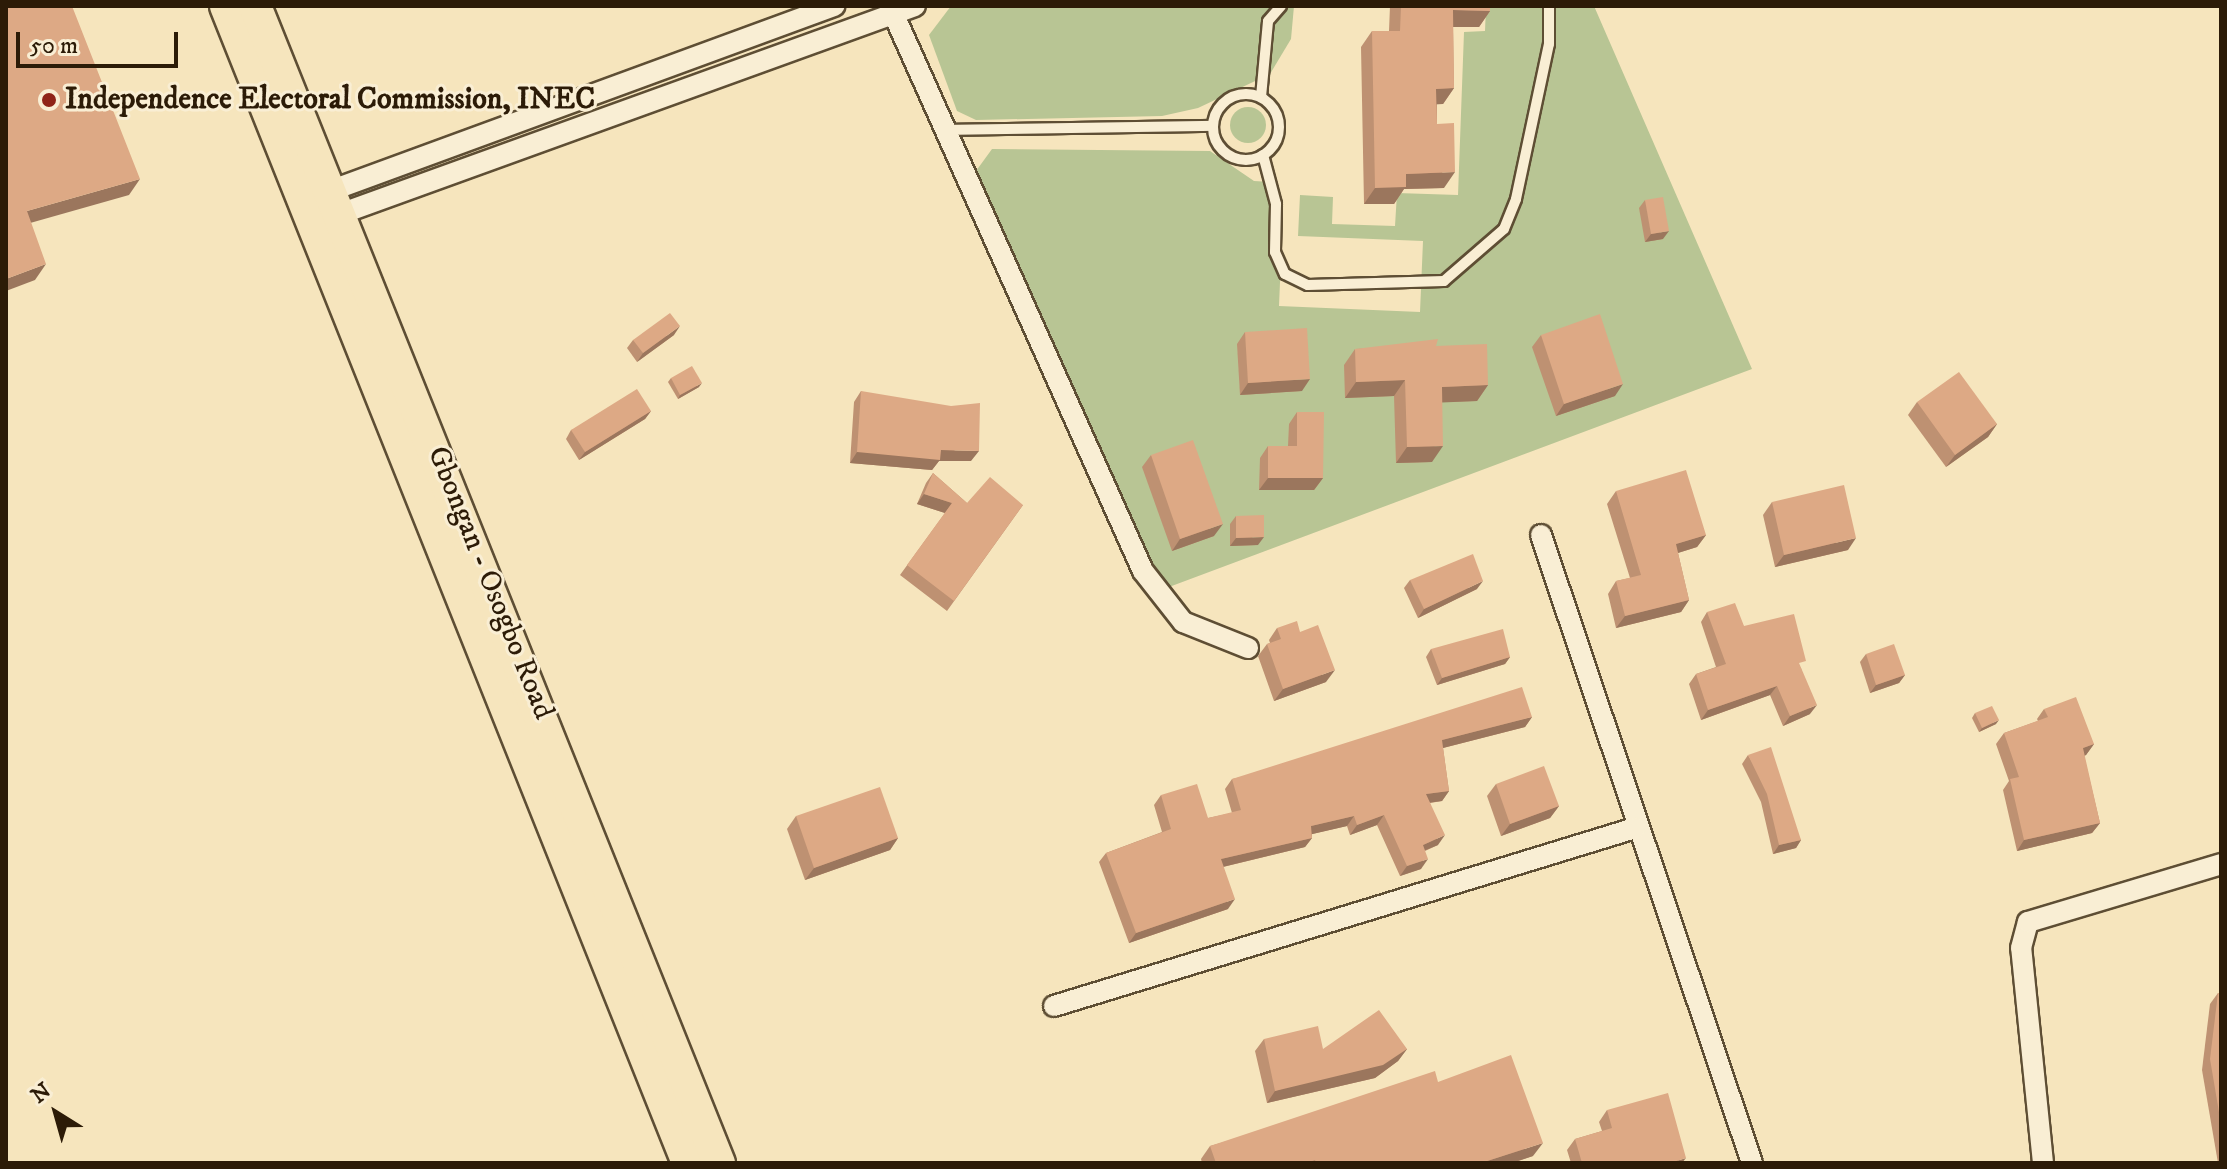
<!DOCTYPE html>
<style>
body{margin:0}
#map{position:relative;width:2227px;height:1169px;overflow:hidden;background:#f6e5bd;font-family:"IM FELL DW Pica",serif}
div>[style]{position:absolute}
.green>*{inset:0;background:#b8c594}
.round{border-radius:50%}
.roads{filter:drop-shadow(2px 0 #5e4e34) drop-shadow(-2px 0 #5e4e34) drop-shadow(0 2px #5e4e34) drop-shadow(0 -2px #5e4e34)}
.lane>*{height:10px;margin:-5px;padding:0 5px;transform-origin:5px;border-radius:5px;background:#f9eed4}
.lane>.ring{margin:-5px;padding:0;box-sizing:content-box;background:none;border:10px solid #f9eed4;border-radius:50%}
.street>*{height:20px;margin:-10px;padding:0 10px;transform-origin:10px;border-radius:10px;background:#f9eed4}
.primary>*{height:32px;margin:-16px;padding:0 16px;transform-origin:16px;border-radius:16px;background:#f6e5bd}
.wall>*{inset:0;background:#be9172}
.shaded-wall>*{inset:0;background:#9b765d}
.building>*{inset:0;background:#dda985}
.dots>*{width:22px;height:22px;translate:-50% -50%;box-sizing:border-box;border:4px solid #f9eed4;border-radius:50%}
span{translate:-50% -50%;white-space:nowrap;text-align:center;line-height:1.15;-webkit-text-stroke:6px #f9eed4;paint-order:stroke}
.poi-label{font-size:30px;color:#2c1b07;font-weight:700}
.left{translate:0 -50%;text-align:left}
.street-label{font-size:30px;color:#2c1b07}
.frame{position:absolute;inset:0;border:8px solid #2c1b07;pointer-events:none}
.north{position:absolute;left:16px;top:1073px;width:80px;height:80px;-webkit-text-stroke:6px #f9eed4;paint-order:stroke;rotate:323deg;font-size:22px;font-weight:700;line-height:32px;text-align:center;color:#2c1b07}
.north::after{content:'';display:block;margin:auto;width:28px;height:36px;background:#2c1b07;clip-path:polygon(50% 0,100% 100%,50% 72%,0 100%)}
.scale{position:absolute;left:16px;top:32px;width:162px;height:36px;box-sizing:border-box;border:4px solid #2c1b07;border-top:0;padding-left:10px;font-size:24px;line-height:28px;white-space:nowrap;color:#2c1b07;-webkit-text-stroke:6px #f9eed4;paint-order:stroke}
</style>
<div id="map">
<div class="green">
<i style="clip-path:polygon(951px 6px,1294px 6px,1291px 39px,1270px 74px,1198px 108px,1162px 116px,976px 120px,957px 111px,929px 35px)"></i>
<i style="clip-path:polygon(1486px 6px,1594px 6px,1752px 369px,1169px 587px,1142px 559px,976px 171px,992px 149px,1210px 151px,1254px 181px,1271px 182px,1270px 211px,1283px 212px,1279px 306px,1420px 312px,1423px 241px,1298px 236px,1300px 195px,1333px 197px,1332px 224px,1395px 226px,1397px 193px,1458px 195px,1464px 32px,1485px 31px)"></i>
<i class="round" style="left:1230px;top:107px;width:36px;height:36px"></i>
</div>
<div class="roads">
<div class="lane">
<i class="ring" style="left:1213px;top:94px;width:56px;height:56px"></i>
<i style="left:1261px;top:97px;width:76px;rotate:-84.7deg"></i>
<i style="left:1268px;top:21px;width:20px;rotate:-49deg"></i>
<i style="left:946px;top:130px;width:267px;rotate:-0.9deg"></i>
<i style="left:1263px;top:155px;width:51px;rotate:75.1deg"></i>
<i style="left:1276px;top:204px;width:48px;rotate:91.2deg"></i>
<i style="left:1275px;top:252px;width:24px;rotate:66deg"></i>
<i style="left:1285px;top:274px;width:25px;rotate:26deg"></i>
<i style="left:1308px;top:285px;width:136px;rotate:-1.7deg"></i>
<i style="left:1444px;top:281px;width:79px;rotate:-40.9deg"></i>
<i style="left:1504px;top:229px;width:32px;rotate:-68deg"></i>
<i style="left:1516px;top:199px;width:158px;rotate:-78deg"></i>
<i style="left:1549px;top:44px;width:38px;rotate:-90deg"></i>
</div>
<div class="street">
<i style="left:890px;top:6px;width:619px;rotate:65.88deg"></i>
<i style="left:1143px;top:571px;width:65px;rotate:51.9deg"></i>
<i style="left:1183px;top:622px;width:70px;rotate:21.8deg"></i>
<i style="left:319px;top:195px;width:549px;rotate:-20.15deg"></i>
<i style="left:329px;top:218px;width:623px;rotate:-19.89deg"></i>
<i style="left:1541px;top:535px;width:662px;rotate:71.43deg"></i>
<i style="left:1054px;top:1006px;width:608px;rotate:-17.03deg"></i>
<i style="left:2043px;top:1163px;width:216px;rotate:-95.8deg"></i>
<i style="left:2021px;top:948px;width:27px;rotate:-75deg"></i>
<i style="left:2028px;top:922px;width:202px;rotate:-16.7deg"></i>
</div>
<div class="primary">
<i style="left:226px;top:6px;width:1246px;rotate:68.23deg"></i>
<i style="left:255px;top:6px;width:1247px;rotate:68.15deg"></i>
</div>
</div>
<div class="wall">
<i style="clip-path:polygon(1390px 6px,1490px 6px,1490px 11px,1479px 27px,1453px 27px,1454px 88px,1443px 104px,1437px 104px,1437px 124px,1444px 188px,1404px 189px,1394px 204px,1364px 204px,1361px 47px,1372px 31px,1389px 31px)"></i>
<i style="clip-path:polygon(1645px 200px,1663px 239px,1645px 242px,1639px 208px)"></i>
<i style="clip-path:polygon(1245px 332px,1302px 391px,1240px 395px,1237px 344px)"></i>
<i style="clip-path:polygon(674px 335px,637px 362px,627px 348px,633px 340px)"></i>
<i style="clip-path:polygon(1541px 335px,1615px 396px,1556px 416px,1532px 347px)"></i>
<i style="clip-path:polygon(1436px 346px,1488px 385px,1477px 401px,1442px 402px,1432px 462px,1396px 463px,1394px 396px,1345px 398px,1344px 365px,1355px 349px)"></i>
<i style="clip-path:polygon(671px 378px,699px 387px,678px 399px,668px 382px)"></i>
<i style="clip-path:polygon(861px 391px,971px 461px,939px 461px,932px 470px,850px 463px,854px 402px)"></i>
<i style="clip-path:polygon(1917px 402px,1997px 424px,1988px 437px,1946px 467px,1908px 415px)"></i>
<i style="clip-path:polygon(651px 411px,645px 419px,579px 460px,566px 439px,571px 430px)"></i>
<i style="clip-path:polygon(1297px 412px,1323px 478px,1314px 490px,1259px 490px,1260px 458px,1268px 446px,1288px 446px,1289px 424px)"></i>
<i style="clip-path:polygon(1151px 455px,1214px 536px,1172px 551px,1142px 467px)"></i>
<i style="clip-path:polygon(933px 473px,967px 503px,1023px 505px,947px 611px,900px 575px,945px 513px,917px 504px,926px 483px)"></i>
<i style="clip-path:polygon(1616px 491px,1706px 535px,1697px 547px,1678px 553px,1689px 600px,1681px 612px,1616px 628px,1608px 594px,1616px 581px,1630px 578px,1607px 504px)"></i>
<i style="clip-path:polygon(1772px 502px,1848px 550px,1775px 567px,1763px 515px)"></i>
<i style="clip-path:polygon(1236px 516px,1258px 545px,1230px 546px,1230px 524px)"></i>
<i style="clip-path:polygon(1410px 580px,1477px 589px,1418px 618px,1404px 588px)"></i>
<i style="clip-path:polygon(1707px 612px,1744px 626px,1801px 668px,1810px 714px,1783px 726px,1770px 695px,1701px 720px,1689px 684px,1696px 674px,1716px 667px,1701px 622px)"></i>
<i style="clip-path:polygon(1277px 628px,1300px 632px,1326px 682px,1274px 701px,1258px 656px,1267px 644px,1270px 643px,1269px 640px)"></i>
<i style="clip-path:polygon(1431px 649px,1510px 657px,1505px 664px,1437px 685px,1426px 657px)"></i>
<i style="clip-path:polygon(1866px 654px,1905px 675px,1899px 683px,1870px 693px,1860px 662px)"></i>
<i style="clip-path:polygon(2044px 709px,2094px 744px,2086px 755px,2084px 756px,2100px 823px,2092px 833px,2017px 851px,2003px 790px,2009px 781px,1996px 744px,2004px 733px,2038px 721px,2037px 719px)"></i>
<i style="clip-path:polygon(1975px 713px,1996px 724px,1979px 732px,1972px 718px)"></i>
<i style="clip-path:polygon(1532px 717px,1525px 727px,1443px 748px,1449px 791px,1442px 801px,1430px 803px,1438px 845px,1425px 851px,1421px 869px,1400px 876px,1377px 825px,1350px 835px,1347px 826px,1312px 834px,1312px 838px,1305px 847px,1223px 867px,1228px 909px,1129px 943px,1099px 862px,1106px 853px,1162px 832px,1154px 805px,1161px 795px,1208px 818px,1232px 813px,1225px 789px,1232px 779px)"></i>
<i style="clip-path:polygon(1748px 755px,1801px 840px,1796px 848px,1773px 854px,1761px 802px,1742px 764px)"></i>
<i style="clip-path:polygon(1496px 784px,1559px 806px,1550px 818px,1501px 836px,1487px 796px)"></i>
<i style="clip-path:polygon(796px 816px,898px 838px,890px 850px,805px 880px,787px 829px)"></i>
<i style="clip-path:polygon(2218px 993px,2221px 993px,2221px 1163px,2218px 1163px,2202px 1070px,2210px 1004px)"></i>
<i style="clip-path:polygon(1264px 1039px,1323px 1049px,1407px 1049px,1398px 1061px,1375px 1078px,1267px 1103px,1255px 1051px)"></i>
<i style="clip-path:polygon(1438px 1082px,1533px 1156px,1512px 1163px,1202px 1163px,1201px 1159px,1210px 1146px)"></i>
<i style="clip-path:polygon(1607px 1110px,1682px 1163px,1571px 1163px,1567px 1150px,1575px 1139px,1602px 1131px,1599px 1122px)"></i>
</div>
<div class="shaded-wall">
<i style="clip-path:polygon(1453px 10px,1490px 11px,1479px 27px,1442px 27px)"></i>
<i style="clip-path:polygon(1454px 88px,1443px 104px,1425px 105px,1436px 89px)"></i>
<i style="clip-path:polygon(1455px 172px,1444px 188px,1404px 189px,1394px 204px,1364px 204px,1375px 188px,1406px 174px)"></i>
<i style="clip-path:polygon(140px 179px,129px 195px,16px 227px,27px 211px)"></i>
<i style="clip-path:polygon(1669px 231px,1663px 239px,1645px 242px,1651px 234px)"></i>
<i style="clip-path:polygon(46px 264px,35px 280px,6px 291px,6px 279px)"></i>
<i style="clip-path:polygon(680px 326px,674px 335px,637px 362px,643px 353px)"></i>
<i style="clip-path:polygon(1310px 379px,1302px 391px,1240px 395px,1248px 383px)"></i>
<i style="clip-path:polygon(1405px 380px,1394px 396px,1345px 398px,1356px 382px)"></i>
<i style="clip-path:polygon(702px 383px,699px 387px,678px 399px,680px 395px)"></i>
<i style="clip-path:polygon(1623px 384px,1615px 396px,1556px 416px,1564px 404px)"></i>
<i style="clip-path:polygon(1488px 385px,1477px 401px,1430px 403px,1442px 387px)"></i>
<i style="clip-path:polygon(651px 411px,645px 419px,579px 460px,585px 452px)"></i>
<i style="clip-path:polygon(1997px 424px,1988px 437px,1946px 467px,1955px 455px)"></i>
<i style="clip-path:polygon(1443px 446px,1432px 462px,1396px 463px,1407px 447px)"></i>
<i style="clip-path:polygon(941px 450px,979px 451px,971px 461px,939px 461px,932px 470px,850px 463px,857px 452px)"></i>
<i style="clip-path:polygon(1268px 478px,1323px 478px,1314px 490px,1259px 490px)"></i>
<i style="clip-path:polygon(924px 494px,952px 503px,945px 513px,917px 504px)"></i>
<i style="clip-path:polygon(1223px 524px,1214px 536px,1172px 551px,1180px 539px)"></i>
<i style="clip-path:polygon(1706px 535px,1697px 547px,1668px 556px,1676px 544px)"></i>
<i style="clip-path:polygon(1264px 537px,1258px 545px,1230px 546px,1236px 538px)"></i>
<i style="clip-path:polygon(1856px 538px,1848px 550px,1775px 567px,1784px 555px)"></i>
<i style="clip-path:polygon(1483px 581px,1477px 589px,1418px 618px,1424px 609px)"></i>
<i style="clip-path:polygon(1689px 600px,1681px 612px,1616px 628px,1625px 616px)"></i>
<i style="clip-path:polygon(1510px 657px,1505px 664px,1437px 685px,1442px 678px)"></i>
<i style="clip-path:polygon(1335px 670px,1326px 682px,1274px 701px,1283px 689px)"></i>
<i style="clip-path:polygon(1905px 675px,1899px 683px,1870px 693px,1876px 685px)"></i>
<i style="clip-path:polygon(1777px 686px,1770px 695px,1701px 720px,1708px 710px)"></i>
<i style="clip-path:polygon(1817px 705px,1810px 714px,1783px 726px,1790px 716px)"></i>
<i style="clip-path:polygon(1532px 717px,1525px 727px,1435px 750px,1442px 740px)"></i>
<i style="clip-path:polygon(1999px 720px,1996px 724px,1979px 732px,1982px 728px)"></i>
<i style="clip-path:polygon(2094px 744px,2086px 755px,2075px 759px,2083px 748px)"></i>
<i style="clip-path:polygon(1449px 791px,1442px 801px,1419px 804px,1426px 794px)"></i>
<i style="clip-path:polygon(1559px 806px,1550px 818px,1501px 836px,1510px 824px)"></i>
<i style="clip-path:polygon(1384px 815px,1377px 825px,1350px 835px,1357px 825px)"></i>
<i style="clip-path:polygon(1354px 816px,1347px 826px,1304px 836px,1311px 826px)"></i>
<i style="clip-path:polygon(2100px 823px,2092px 833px,2017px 851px,2024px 840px)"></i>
<i style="clip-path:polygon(1445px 835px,1438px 845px,1416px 854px,1423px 845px)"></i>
<i style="clip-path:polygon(898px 838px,890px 850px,805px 880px,814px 868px)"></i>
<i style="clip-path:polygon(1312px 838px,1305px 847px,1214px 869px,1221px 859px)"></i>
<i style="clip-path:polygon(1801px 840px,1796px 848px,1773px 854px,1779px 845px)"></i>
<i style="clip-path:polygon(1428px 859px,1421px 869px,1400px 876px,1407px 866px)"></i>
<i style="clip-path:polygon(1235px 899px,1228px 909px,1129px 943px,1136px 933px)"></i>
<i style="clip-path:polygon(1407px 1049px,1398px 1061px,1375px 1078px,1267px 1103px,1275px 1091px)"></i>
<i style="clip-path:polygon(1543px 1143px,1533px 1156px,1512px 1163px,1481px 1163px)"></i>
<i style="clip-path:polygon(1686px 1158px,1682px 1163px,1670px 1163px)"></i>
</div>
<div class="building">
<i style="clip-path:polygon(6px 6px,72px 6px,140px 179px,27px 211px,46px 264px,6px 279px)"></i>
<i style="clip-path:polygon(1401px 6px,1490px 6px,1490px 11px,1453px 10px,1454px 88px,1436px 89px,1437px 124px,1454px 123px,1455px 172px,1406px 174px,1406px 187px,1375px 188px,1372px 31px,1400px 31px)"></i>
<i style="clip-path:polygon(1663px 197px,1669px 231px,1651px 234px,1645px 200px)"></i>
<i style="clip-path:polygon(670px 313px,680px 326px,643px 353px,633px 340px)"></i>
<i style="clip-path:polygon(1600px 314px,1623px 384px,1564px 404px,1541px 335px)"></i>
<i style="clip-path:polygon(1307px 328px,1310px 379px,1248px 383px,1245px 332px)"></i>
<i style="clip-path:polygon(1438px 339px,1436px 346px,1487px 344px,1488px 385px,1442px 387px,1443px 446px,1407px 447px,1405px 380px,1356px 382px,1355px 349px)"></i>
<i style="clip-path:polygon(692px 366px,702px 383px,680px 395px,671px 378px)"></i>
<i style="clip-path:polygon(1959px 372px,1997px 424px,1955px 455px,1917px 402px)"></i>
<i style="clip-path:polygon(637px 389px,651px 411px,585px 452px,571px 430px)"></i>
<i style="clip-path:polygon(861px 391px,951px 406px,980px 403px,979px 451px,941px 450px,940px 460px,857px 452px)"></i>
<i style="clip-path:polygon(1297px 412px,1324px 412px,1323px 478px,1268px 478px,1268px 446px,1297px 446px)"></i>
<i style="clip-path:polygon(1193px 440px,1223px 524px,1180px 539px,1151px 455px)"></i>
<i style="clip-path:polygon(1686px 470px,1706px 535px,1676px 544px,1689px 600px,1625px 616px,1616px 581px,1641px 575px,1616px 491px)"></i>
<i style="clip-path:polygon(933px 473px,967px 503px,990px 477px,1023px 505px,954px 601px,907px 565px,952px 503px,924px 494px)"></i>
<i style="clip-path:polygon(1844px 485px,1856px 538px,1784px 555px,1772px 502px)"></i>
<i style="clip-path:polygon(1264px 515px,1264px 537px,1236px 538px,1236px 516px)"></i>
<i style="clip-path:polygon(1473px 554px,1483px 581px,1424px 609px,1410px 580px)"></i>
<i style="clip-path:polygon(1735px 603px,1744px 626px,1794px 614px,1806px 661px,1799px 663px,1817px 705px,1790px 716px,1777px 686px,1708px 710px,1696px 674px,1726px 664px,1707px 612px)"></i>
<i style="clip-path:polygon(1297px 621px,1300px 632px,1318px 625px,1335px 670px,1283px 689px,1267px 644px,1281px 639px,1277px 628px)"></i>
<i style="clip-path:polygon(1503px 629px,1510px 657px,1442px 678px,1431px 649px)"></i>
<i style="clip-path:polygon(1894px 644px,1905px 675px,1876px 685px,1866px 654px)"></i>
<i style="clip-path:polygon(1522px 687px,1532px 717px,1442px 740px,1449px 791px,1426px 794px,1445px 835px,1423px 845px,1428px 859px,1407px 866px,1384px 815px,1357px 825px,1354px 816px,1311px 826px,1312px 838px,1221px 859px,1235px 899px,1136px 933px,1106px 853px,1171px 829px,1161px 795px,1197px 784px,1208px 818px,1241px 810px,1232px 779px)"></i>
<i style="clip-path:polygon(2076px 697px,2094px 744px,2083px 748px,2100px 823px,2024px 840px,2010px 779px,2019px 777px,2004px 733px,2048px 717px,2044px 709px)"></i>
<i style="clip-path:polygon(1992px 706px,1999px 720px,1982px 728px,1975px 713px)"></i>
<i style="clip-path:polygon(1771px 747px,1801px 840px,1779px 845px,1767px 794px,1748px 755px)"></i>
<i style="clip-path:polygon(1544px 766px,1559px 806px,1510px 824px,1496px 784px)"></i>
<i style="clip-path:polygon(880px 787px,898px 838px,814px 868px,796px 816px)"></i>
<i style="clip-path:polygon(2218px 993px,2221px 993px,2221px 1124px,2210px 1059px)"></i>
<i style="clip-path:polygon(1379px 1010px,1407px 1049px,1383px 1065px,1275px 1091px,1264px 1039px,1318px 1026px,1323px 1049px)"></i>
<i style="clip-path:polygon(1511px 1055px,1543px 1143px,1481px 1163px,1316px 1163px,1315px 1160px,1307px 1163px,1216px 1163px,1210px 1146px,1435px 1071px,1438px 1082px)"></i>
<i style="clip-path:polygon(1668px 1093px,1686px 1158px,1670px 1163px,1582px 1163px,1575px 1139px,1612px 1128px,1607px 1110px)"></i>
</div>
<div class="dots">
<i style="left:49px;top:100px;background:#8f2418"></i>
</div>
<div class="poi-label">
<span class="left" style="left:65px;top:100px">Independence Electoral Commission, INEC</span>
</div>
<div class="street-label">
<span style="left:490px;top:583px;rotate:68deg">Gbongan - Osogbo Road</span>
</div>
<div class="frame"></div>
<div class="north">N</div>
<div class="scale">50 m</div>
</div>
